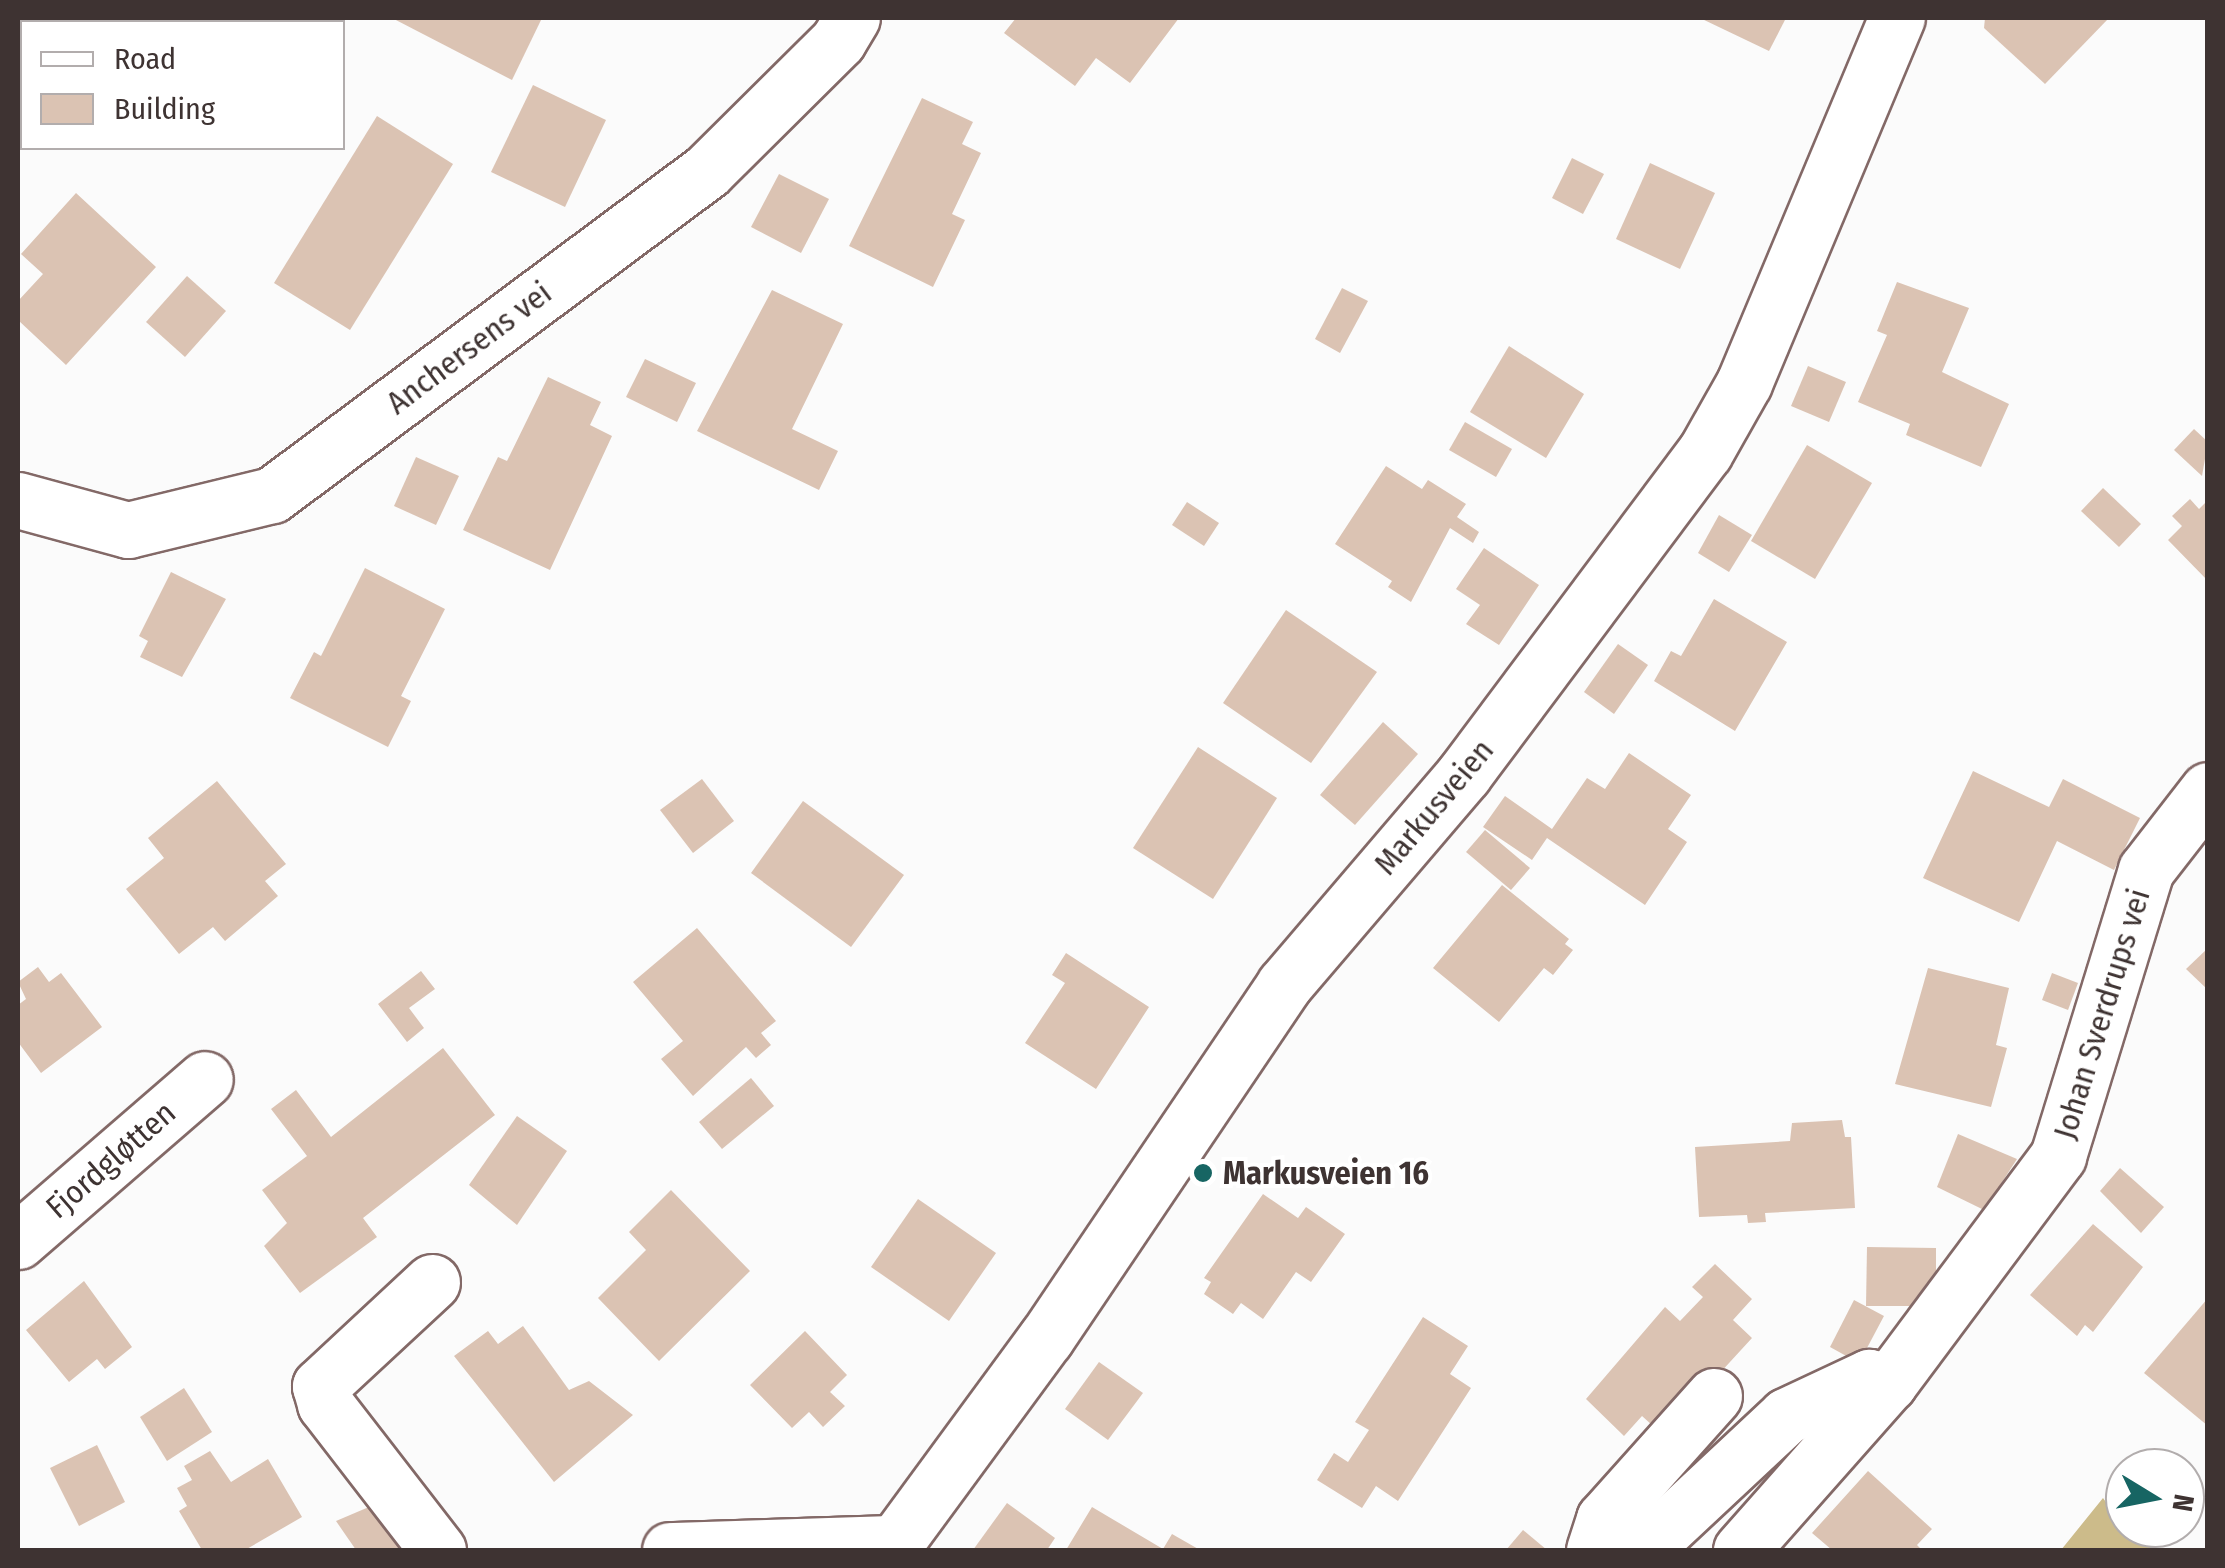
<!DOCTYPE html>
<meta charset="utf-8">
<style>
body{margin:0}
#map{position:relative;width:2225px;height:1568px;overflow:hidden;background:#fbfbfb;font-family:"Fira Sans Condensed",sans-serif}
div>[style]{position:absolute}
.forest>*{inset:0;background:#ccbb8a}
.building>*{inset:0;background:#dbc3b3}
.roads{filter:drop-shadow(2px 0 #836967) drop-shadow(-2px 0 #836967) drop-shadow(0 2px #836967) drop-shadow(0 -2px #836967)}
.minor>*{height:55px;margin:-27.5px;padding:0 27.5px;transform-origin:27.5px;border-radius:27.5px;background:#fff}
.dots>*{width:28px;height:28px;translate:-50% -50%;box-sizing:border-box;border:5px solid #fff;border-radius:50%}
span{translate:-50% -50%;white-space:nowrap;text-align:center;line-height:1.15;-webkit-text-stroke:8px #fff;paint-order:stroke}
.street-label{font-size:32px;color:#3e3332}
.poi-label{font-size:32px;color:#3e3332;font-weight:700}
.left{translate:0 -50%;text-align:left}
.frame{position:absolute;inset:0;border:20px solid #3e3332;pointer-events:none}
.legend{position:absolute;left:20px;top:20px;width:325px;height:130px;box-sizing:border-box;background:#fff;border:2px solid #b2adad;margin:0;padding:12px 18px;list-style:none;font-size:30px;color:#3e3332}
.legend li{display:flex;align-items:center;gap:20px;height:50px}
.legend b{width:50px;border:2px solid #b2adad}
.north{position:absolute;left:2105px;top:1448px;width:100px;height:100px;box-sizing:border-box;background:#fff;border:2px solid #b2adad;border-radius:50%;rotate:100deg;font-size:28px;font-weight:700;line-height:40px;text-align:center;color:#3e3332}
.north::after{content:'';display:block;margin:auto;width:35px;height:45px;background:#176563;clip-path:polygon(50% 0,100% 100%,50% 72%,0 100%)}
</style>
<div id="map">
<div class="forest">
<i style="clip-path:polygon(2103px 1498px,2125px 1528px,2157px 1550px,2061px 1550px)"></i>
</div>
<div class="building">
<i style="clip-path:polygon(18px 18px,55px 18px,22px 22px,18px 97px)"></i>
<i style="clip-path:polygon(392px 18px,542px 18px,512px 80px)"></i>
<i style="clip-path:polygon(1016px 18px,1179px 18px,1130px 83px,1096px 58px,1075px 86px,1004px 33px)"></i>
<i style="clip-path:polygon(1700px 18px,1786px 18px,1769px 51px)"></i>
<i style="clip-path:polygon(1985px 18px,2109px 18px,2045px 84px,1984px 28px)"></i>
<i style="clip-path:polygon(533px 85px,606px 120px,565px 207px,491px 172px)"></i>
<i style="clip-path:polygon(922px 98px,973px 122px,962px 144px,981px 153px,952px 214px,965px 220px,933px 287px,849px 246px)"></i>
<i style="clip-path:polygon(377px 116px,453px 164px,350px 330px,274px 283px)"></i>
<i style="clip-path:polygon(1572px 158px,1604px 174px,1583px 214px,1552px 198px)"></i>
<i style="clip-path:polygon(1650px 163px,1715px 193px,1680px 269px,1616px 239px)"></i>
<i style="clip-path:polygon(779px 174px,829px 199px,801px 253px,751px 227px)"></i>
<i style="clip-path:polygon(76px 193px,156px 267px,66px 365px,18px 320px,18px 301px,43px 274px,21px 254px)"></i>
<i style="clip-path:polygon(187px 276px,226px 311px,185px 357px,146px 322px)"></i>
<i style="clip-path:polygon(1897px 282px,1969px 308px,1942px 372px,2009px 404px,1981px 467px,1906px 435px,1910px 424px,1858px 402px,1887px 335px,1877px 331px)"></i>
<i style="clip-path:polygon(1342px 288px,1368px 301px,1340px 353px,1315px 339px)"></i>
<i style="clip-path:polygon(772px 290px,843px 324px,792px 429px,838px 451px,819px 490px,697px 431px)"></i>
<i style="clip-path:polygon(1509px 346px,1584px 394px,1546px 458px,1470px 412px)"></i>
<i style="clip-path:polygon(645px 359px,696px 383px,677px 422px,626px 397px)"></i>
<i style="clip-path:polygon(1808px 366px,1846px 382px,1829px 422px,1791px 406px)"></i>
<i style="clip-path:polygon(548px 377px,601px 402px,590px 425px,612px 436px,550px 570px,463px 530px,498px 457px,507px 461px)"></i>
<i style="clip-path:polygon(1465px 422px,1512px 449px,1496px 477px,1449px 450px)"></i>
<i style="clip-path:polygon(2194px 429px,2208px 442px,2202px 476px,2174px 450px)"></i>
<i style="clip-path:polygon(1807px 445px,1872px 483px,1815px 579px,1751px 541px)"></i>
<i style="clip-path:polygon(416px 457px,459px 476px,436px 525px,394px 506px)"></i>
<i style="clip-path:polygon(1386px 466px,1422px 489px,1428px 480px,1466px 504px,1457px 517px,1479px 532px,1473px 543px,1450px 528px,1411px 602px,1388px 587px,1392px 581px,1335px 544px)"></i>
<i style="clip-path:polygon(2103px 488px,2141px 524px,2119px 547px,2081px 511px)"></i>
<i style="clip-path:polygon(2190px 499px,2199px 509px,2208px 500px,2208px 581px,2168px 540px,2182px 526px,2172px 516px)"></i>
<i style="clip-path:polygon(1187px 502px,1219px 523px,1204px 546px,1172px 525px)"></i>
<i style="clip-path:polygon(1719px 515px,1752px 535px,1729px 572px,1698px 553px)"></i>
<i style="clip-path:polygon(1484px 548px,1539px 585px,1499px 645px,1466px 624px,1480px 605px,1456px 589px)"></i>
<i style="clip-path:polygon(365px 568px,445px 609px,401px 696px,411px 701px,388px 747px,290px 698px,314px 652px,321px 656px)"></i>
<i style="clip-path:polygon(171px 572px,226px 599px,182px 677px,140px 657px,148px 641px,139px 636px)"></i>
<i style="clip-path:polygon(1714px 599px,1787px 642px,1735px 731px,1654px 681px,1671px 651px,1681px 656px)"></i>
<i style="clip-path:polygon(1286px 610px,1377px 672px,1311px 763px,1223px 703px)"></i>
<i style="clip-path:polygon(1618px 644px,1648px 665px,1614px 714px,1584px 692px)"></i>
<i style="clip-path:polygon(1383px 722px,1418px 754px,1355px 825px,1320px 795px)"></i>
<i style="clip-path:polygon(1198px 747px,1277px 798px,1213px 899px,1133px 848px)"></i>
<i style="clip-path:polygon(1629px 753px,1691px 795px,1668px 829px,1687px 842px,1645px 905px,1547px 838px,1532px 860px,1483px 827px,1505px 796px,1552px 829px,1587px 778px,1605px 789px)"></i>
<i style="clip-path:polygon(1973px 771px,2049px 807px,2063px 779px,2140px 818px,2114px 870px,2057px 841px,2019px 922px,1923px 878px)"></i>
<i style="clip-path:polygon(702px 779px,734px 821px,693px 853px,660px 810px)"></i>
<i style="clip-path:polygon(217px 781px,286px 864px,265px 881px,278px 896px,225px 941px,213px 927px,179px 954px,126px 889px,164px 858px,148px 838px)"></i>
<i style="clip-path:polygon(803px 801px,904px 875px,851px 947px,751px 873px)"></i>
<i style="clip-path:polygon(1485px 830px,1530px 868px,1511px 890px,1466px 852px)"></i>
<i style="clip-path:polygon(1502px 885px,1569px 939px,1565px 944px,1573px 950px,1553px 975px,1544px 968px,1499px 1022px,1433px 968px)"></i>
<i style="clip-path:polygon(697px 928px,776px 1021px,761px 1033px,771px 1045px,756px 1058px,746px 1047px,693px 1096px,661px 1059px,683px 1041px,633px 982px)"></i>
<i style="clip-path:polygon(2208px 948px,2208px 990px,2186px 969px)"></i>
<i style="clip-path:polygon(1066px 953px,1149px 1007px,1096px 1089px,1025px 1043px,1065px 983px,1052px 975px)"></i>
<i style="clip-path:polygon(38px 967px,49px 982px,61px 973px,102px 1027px,41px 1073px,18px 1042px,18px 1005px,26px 999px,18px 982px)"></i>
<i style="clip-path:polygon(1928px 968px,2009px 988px,1996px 1045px,2007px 1048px,1991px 1107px,1895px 1084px)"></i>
<i style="clip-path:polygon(421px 971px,435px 989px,409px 1008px,424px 1028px,407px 1042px,378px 1004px)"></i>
<i style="clip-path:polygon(2052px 973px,2078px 983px,2068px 1010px,2042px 1000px)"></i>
<i style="clip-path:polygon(443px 1048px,495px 1115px,363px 1218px,377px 1237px,300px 1293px,264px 1246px,287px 1223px,262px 1190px,307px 1156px,271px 1109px,296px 1090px,331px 1137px)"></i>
<i style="clip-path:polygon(751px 1078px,774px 1106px,722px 1149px,699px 1122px)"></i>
<i style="clip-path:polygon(517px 1116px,567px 1151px,517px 1225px,469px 1185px)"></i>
<i style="clip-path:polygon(1842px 1120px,1845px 1137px,1851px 1137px,1855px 1208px,1765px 1213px,1766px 1222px,1748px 1223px,1747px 1215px,1699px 1217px,1695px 1147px,1790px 1141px,1792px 1123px)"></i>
<i style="clip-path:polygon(1958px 1134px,2017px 1159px,1984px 1210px,1937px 1187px)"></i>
<i style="clip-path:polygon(2120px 1168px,2164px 1207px,2141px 1233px,2100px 1191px)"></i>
<i style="clip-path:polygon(671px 1190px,750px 1271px,659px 1361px,598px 1298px,646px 1250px,629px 1232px)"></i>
<i style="clip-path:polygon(1263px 1194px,1298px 1218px,1306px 1207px,1345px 1234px,1311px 1282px,1296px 1272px,1263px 1319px,1241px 1303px,1233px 1314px,1204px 1294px,1211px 1282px,1204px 1278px)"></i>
<i style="clip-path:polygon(918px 1199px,996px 1253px,949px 1321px,871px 1267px)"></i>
<i style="clip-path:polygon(2093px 1224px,2143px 1267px,2093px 1332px,2085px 1325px,2077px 1336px,2030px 1295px)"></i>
<i style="clip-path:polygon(1867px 1247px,1936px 1248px,1936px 1306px,1866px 1306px)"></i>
<i style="clip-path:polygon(1715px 1264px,1752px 1299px,1733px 1320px,1752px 1338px,1663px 1435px,1642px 1416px,1624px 1436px,1586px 1399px,1665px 1307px,1680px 1321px,1703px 1297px,1692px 1287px)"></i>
<i style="clip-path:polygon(84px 1281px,132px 1347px,105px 1369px,97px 1359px,69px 1382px,26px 1330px)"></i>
<i style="clip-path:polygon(2208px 1298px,2208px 1426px,2144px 1373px)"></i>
<i style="clip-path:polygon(1854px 1300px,1884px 1316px,1859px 1363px,1830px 1347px)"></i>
<i style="clip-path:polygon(1423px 1317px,1468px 1346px,1450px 1374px,1471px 1388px,1398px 1501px,1376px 1486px,1362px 1508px,1317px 1480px,1334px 1453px,1348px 1462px,1369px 1430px,1355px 1422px)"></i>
<i style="clip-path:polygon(523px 1326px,569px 1390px,589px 1381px,633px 1415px,554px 1482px,454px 1356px,488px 1331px,498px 1344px)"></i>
<i style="clip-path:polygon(805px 1331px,847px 1375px,830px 1392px,845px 1406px,823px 1427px,809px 1412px,792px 1428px,750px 1385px)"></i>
<i style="clip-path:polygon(1099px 1362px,1143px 1393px,1108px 1440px,1065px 1409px)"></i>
<i style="clip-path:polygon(184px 1388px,212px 1432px,167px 1461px,140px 1417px)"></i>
<i style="clip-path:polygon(97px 1445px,125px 1502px,79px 1526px,50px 1468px)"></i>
<i style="clip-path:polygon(210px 1451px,231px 1482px,268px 1459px,302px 1517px,245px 1550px,202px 1550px,179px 1511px,187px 1506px,177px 1488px,192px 1480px,184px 1466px)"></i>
<i style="clip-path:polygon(1868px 1471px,1932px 1529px,1917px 1545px,1922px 1550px,1832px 1550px,1812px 1533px)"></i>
<i style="clip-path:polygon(383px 1501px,407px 1550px,356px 1550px,336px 1521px)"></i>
<i style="clip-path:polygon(1007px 1503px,1055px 1538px,1047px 1550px,973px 1550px)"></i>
<i style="clip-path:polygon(1092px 1507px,1163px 1549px,1172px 1534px,1200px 1550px,1066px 1550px)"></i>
<i style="clip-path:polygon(1523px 1530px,1547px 1550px,1506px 1550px)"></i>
</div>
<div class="roads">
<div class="minor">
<i style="left:18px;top:500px;width:114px;rotate:15.3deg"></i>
<i style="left:128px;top:530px;width:148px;rotate:-13.7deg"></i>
<i style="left:272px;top:495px;width:542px;rotate:-36.68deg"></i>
<i style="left:707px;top:171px;width:185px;rotate:-44.8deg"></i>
<i style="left:838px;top:41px;width:27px;rotate:-59deg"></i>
<i style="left:18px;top:1241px;width:247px;rotate:-40.9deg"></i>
<i style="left:432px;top:1282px;width:153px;rotate:137.1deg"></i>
<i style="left:320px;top:1386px;width:19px;rotate:74deg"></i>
<i style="left:325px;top:1404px;width:185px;rotate:52.3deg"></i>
<i style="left:670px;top:1550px;width:225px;rotate:-1.8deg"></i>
<i style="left:890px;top:1550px;width:263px;rotate:-53.7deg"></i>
<i style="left:1046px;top:1338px;width:426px;rotate:-56deg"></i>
<i style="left:1284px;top:985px;width:277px;rotate:-49.5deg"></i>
<i style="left:1464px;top:774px;width:402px;rotate:-53.2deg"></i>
<i style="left:1705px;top:452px;width:79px;rotate:-60.5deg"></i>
<i style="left:1744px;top:383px;width:396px;rotate:-67.3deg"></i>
<i style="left:1594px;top:1550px;width:33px;rotate:-72deg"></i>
<i style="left:1604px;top:1519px;width:165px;rotate:-48.2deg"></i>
<i style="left:1643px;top:1550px;width:196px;rotate:-43.1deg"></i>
<i style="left:1786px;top:1416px;width:92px;rotate:-25.2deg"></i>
<i style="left:1869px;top:1377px;width:21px;rotate:17deg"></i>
<i style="left:1741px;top:1550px;width:223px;rotate:-48.5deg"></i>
<i style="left:1889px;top:1383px;width:283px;rotate:-53.3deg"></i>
<i style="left:2058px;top:1156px;width:299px;rotate:-72.9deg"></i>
<i style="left:2146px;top:870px;width:101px;rotate:-52.2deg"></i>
</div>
</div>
<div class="dots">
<i style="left:1203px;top:1173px;background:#176563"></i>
</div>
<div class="street-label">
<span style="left:469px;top:348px;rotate:-37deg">Anchersens vei</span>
<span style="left:1434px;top:807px;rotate:-50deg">Markusveien</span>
<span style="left:2102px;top:1014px;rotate:-73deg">Johan Sverdrups vei</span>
<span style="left:111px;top:1160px;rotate:-41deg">Fjordgløtten</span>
</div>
<div class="poi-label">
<span class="left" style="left:1223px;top:1173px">Markusveien 16</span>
</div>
<div class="frame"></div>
<ul class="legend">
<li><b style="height:12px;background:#fff"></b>Road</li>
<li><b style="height:28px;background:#dbc3b3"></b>Building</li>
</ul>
<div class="north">N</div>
</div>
